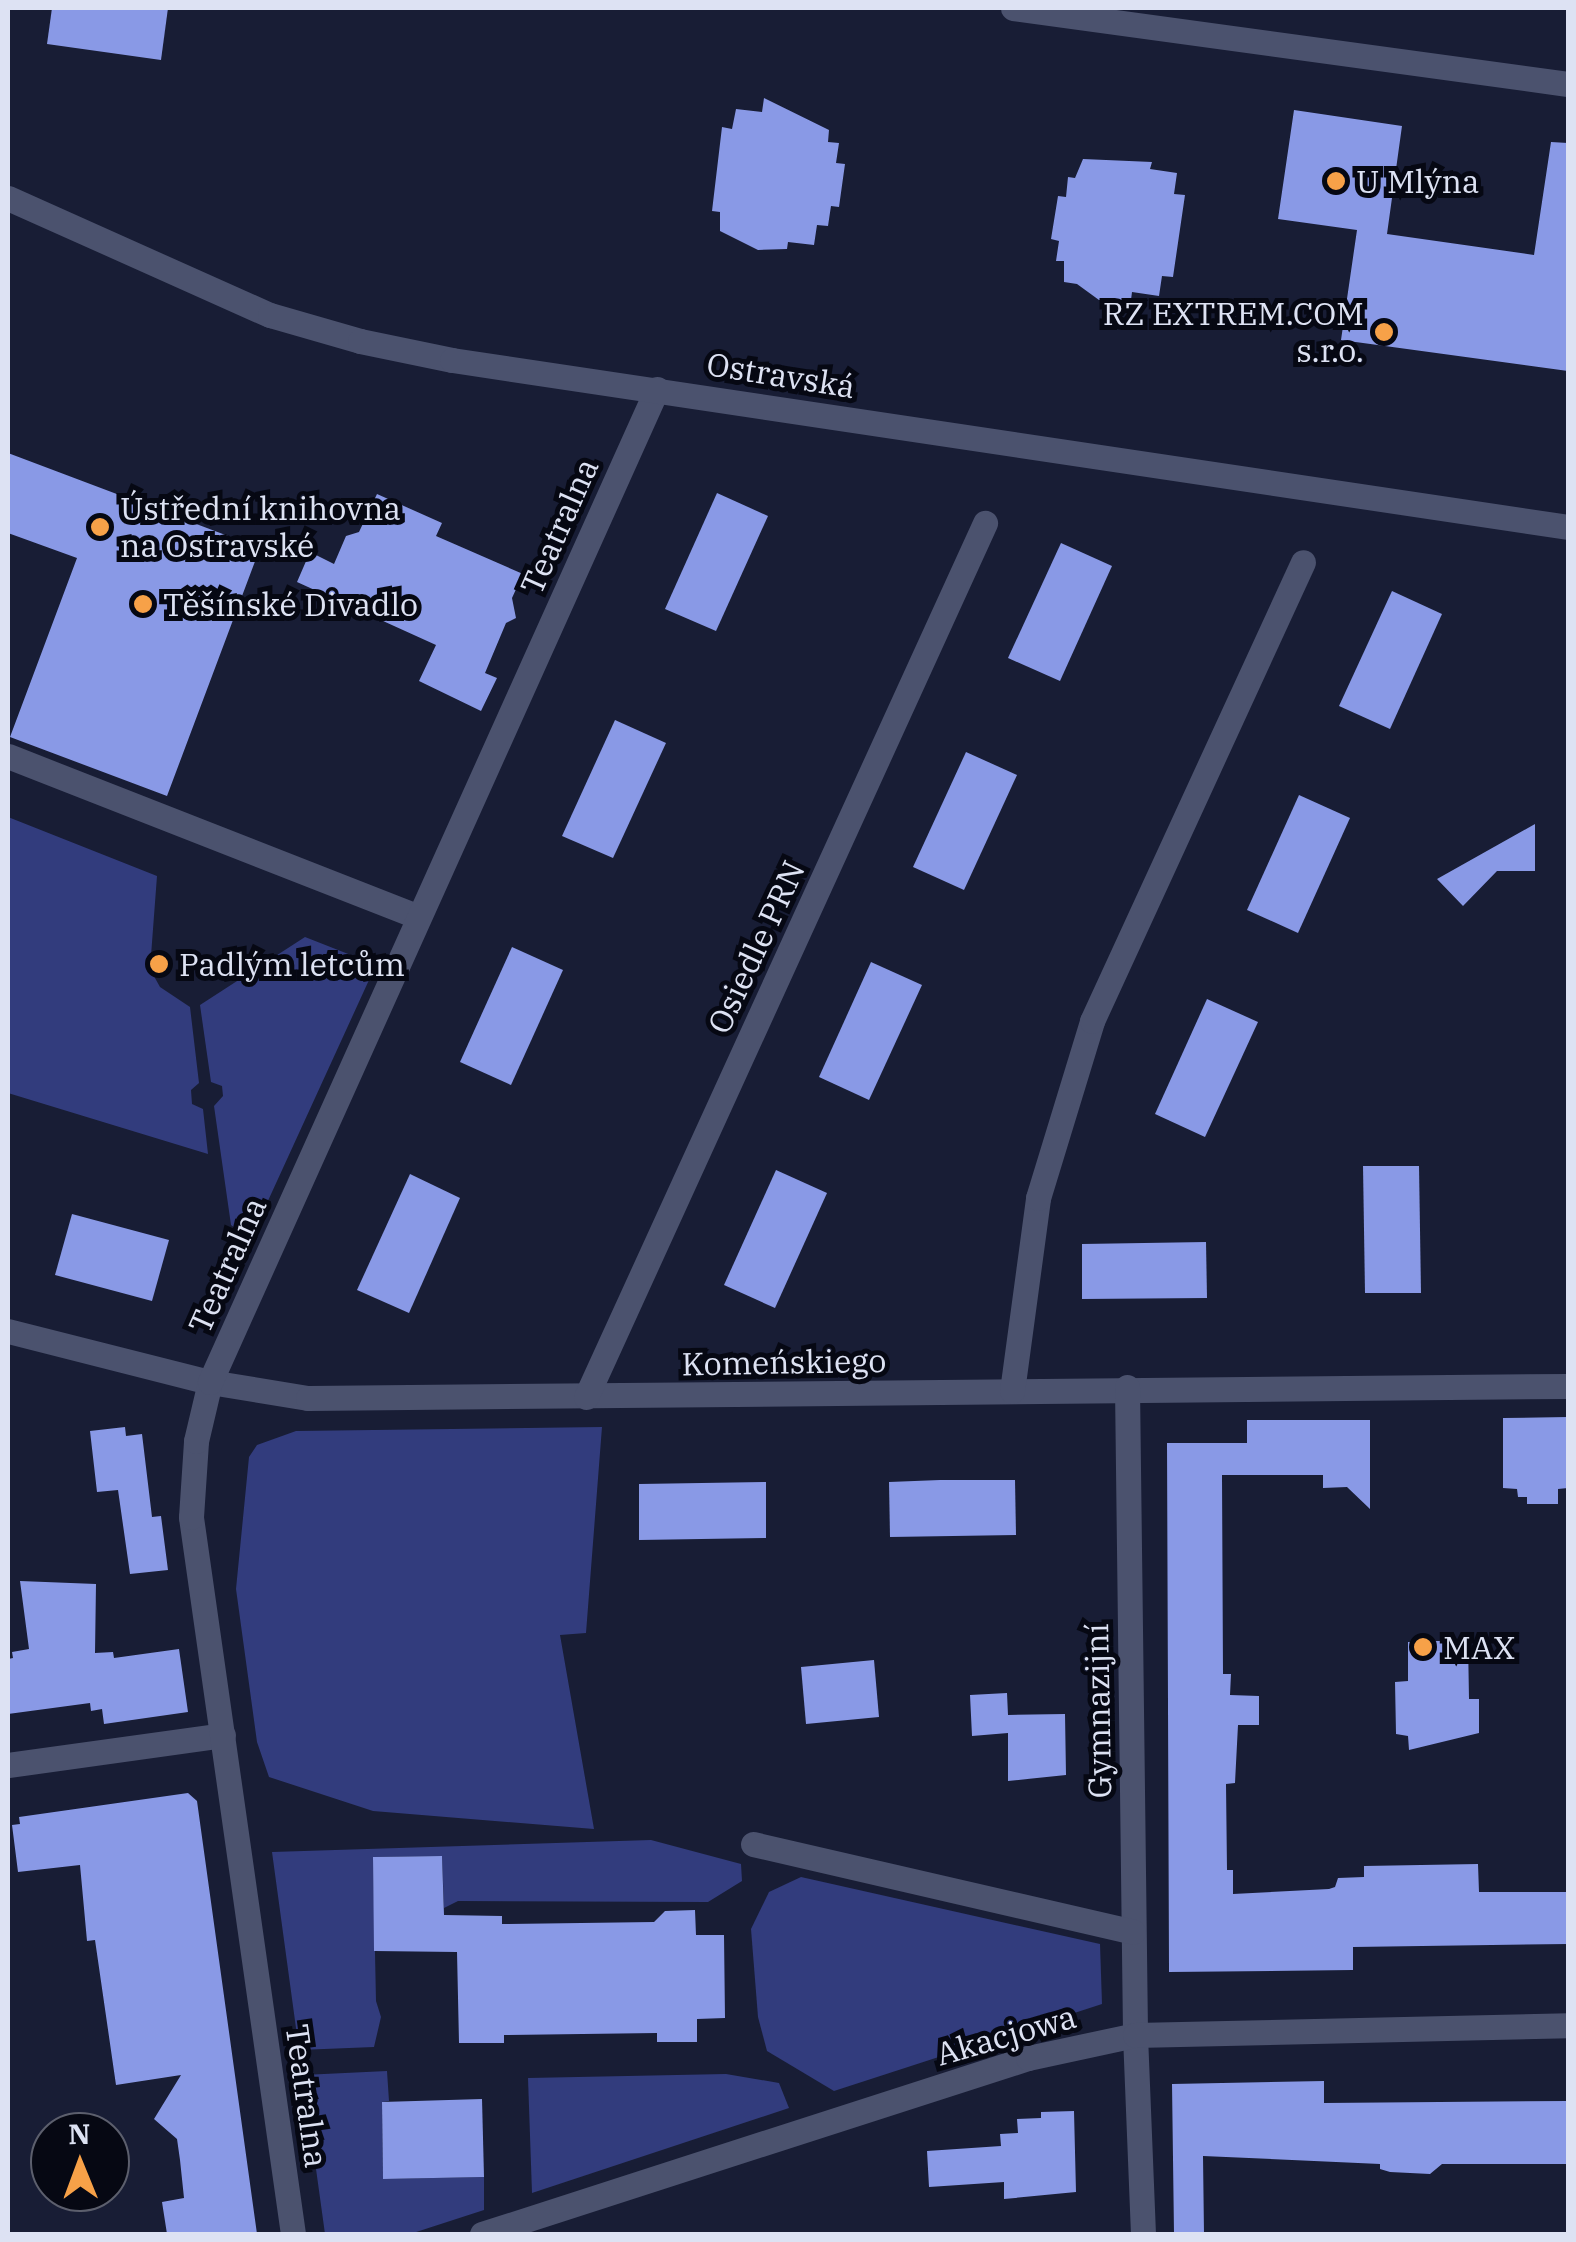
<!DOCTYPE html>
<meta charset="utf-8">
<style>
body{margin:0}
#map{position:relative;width:1576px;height:2242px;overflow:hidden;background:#181d35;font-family:"IBM Plex Serif",serif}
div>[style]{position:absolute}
.green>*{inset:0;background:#323c7d}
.building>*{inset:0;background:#8999e6}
.minor>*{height:25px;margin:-12.5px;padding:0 12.5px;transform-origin:12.5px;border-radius:12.5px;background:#4b526e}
.tertiary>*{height:25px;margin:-12.5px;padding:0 12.5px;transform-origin:12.5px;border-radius:12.5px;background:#4b526e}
.dots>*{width:28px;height:28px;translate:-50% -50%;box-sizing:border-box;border:5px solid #060813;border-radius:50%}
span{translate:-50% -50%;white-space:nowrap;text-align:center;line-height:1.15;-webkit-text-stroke:10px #060813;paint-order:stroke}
.poi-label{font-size:32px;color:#dde2f3}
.left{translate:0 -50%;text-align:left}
.right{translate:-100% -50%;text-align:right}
.street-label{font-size:32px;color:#dde2f3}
.frame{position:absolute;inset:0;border:10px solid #dde2f3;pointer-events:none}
.north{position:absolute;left:30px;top:2112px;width:100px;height:100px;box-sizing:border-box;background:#060813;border:2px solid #5c5f6d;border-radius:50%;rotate:359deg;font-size:28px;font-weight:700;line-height:40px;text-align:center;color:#dde2f3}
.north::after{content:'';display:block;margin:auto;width:35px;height:45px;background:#f7a148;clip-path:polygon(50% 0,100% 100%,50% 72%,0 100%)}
</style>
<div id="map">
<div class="green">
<i style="clip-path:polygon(8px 817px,157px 876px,150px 969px,160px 987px,190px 1007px,199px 1083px,191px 1090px,192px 1104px,203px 1109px,208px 1154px,8px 1093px)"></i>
<i style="clip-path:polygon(305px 937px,361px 959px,368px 968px,369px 980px,256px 1227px,240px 1232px,231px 1225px,214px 1106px,223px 1096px,222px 1086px,211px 1082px,200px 1005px)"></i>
<i style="clip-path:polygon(602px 1427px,586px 1633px,560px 1635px,594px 1829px,373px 1811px,269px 1777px,257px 1742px,236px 1589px,249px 1457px,257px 1445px,296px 1431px)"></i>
<i style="clip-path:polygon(651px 1840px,741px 1864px,742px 1881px,708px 1902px,458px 1901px,444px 1908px,442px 1856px,373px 1857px,376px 2001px,381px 2017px,374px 2047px,299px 2050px,272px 1852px)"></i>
<i style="clip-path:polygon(801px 1877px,1100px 1944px,1102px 2004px,834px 2091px,767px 2051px,758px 2017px,751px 1929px,769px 1892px)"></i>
<i style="clip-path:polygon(387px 2071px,389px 2101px,382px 2102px,383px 2179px,484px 2177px,484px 2210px,410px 2234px,325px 2234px,303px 2075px)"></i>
<i style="clip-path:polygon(726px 2074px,779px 2083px,789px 2108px,532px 2193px,528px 2078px)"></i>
</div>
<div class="building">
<i style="clip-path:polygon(52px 8px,168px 8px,161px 60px,47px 44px)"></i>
<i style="clip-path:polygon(764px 98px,829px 130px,828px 142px,839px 143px,836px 163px,845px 164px,839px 207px,831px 206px,828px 226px,817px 225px,814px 245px,788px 242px,787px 249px,758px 250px,720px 231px,720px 212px,712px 211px,722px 127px,732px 129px,736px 109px,762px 112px)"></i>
<i style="clip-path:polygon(1294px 110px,1402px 126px,1387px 234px,1534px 255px,1551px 142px,1568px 143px,1568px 371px,1341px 340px,1357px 230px,1278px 219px)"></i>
<i style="clip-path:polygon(1083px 159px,1152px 162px,1150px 169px,1177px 173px,1174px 194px,1185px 195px,1173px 277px,1162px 276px,1159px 296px,1132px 292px,1131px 300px,1099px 300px,1077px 284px,1064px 282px,1064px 261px,1056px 261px,1059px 241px,1051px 239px,1058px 196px,1066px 197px,1068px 177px,1075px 178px)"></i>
<i style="clip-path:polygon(8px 453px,260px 548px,167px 796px,10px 737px,77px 558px,8px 533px)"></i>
<i style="clip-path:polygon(717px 493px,768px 516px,716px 631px,665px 609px)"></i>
<i style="clip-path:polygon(377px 494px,442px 523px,436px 536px,523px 574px,512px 598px,516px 618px,506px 623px,485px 673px,497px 678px,481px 711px,419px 681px,436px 645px,297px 582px,310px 552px,334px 564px,346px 536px,359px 532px)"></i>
<i style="clip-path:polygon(1061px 543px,1112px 566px,1060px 681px,1008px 658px)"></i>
<i style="clip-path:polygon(1392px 591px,1442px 614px,1390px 729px,1339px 706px)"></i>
<i style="clip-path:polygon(615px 720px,666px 743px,613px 858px,562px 836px)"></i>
<i style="clip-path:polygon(966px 752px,1017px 775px,964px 890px,913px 867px)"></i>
<i style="clip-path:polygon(1299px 795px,1350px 818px,1298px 933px,1247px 910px)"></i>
<i style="clip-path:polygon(1535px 824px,1535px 871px,1497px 871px,1463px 906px,1437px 879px)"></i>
<i style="clip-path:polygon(512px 947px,563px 970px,511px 1085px,460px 1062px)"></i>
<i style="clip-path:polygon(871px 962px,922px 985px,869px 1100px,819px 1077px)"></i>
<i style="clip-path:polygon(1207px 999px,1258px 1022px,1205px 1137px,1155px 1114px)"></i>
<i style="clip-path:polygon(1363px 1166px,1419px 1166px,1421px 1293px,1365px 1293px)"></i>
<i style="clip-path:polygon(776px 1170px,827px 1193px,775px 1308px,724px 1285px)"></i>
<i style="clip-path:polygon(410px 1174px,460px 1198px,409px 1313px,357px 1290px)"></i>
<i style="clip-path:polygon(72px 1214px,169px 1240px,152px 1301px,55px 1275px)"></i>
<i style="clip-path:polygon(1206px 1242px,1207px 1298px,1082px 1299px,1082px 1244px)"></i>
<i style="clip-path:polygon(1568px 1417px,1568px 1488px,1558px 1489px,1558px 1504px,1527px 1504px,1527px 1497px,1518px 1497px,1517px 1489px,1503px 1488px,1503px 1418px)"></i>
<i style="clip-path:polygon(1247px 1420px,1370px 1420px,1370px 1509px,1347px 1487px,1323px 1488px,1323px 1475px,1222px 1475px,1223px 1674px,1231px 1674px,1230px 1695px,1259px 1696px,1259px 1725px,1238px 1725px,1235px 1783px,1226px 1784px,1227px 1870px,1233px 1870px,1233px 1894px,1329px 1889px,1335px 1887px,1338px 1878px,1364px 1877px,1364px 1866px,1478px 1864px,1479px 1892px,1568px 1892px,1568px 1944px,1353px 1947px,1353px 1970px,1169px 1972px,1167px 1443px,1247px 1443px)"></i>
<i style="clip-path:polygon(125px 1427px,126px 1436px,142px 1434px,152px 1517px,161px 1516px,168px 1570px,130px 1574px,118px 1490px,97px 1492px,90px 1431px)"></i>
<i style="clip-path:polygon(940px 1480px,1015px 1480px,1016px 1535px,890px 1537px,889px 1482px)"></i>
<i style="clip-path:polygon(766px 1482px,766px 1538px,639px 1540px,639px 1484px)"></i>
<i style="clip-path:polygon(20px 1581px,96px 1584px,95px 1653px,113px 1652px,114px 1658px,179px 1649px,188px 1712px,104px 1724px,102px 1709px,91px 1711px,90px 1703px,8px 1714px,8px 1659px,13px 1658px,12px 1652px,29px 1649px)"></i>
<i style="clip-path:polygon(1468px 1640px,1469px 1699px,1479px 1699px,1479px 1733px,1409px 1750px,1408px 1736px,1396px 1734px,1395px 1682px,1408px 1681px,1408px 1642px)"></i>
<i style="clip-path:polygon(874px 1660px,879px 1717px,806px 1724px,801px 1667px)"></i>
<i style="clip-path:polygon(1007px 1693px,1008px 1715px,1065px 1714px,1066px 1775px,1008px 1781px,1008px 1733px,972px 1736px,970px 1695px)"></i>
<i style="clip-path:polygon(188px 1793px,197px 1801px,257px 2234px,167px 2234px,162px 2202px,184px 2198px,180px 2160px,177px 2139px,154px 2119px,181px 2075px,116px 2085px,95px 1940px,87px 1941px,80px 1865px,18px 1872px,12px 1825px,20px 1824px,19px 1817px)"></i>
<i style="clip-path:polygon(442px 1856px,444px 1915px,502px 1916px,502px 1924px,654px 1922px,665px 1911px,695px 1910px,696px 1935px,724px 1935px,725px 2018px,697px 2019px,697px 2042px,657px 2042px,657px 2033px,504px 2035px,504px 2043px,459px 2043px,457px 1952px,374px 1951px,373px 1857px)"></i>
<i style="clip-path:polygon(1324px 2081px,1324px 2103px,1568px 2101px,1568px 2164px,1442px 2164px,1430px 2174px,1390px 2172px,1380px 2169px,1380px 2164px,1203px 2156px,1204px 2234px,1174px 2234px,1172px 2084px)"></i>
<i style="clip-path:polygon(482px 2099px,484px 2177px,383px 2179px,382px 2102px)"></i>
<i style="clip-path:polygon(1074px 2111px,1076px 2192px,1004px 2199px,1004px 2182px,929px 2187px,927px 2151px,1001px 2146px,1000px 2134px,1018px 2133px,1017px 2119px,1041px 2118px,1041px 2112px)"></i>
</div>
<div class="minor">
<i style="left:1013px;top:8px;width:560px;rotate:7.8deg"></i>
<i style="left:8px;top:756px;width:441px;rotate:21.4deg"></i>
<i style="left:8px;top:1331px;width:208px;rotate:14.2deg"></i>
<i style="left:210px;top:1382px;width:99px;rotate:9.3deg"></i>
<i style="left:308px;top:1398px;width:1260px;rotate:-0.55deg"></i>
<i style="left:1127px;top:1387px;width:648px;rotate:89.29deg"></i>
<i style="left:1135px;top:2035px;width:199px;rotate:87.7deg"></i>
<i style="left:1012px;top:1391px;width:195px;rotate:-82.3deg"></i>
<i style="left:1038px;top:1198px;width:185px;rotate:-73deg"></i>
<i style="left:1092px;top:1021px;width:505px;rotate:-65.31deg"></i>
<i style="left:586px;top:1397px;width:961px;rotate:-65.46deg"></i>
<i style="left:8px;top:1765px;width:217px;rotate:-7.9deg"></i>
<i style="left:753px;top:1844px;width:390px;rotate:13deg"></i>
<i style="left:293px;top:2234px;width:724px;rotate:-98.1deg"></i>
<i style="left:191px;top:1517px;width:76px;rotate:-86.2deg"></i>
<i style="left:196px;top:1441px;width:61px;rotate:-76.7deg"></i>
<i style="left:210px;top:1382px;width:1089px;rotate:-65.77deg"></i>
<i style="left:482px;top:2234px;width:574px;rotate:-17.87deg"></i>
<i style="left:1028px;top:2058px;width:109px;rotate:-12.1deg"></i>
<i style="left:1135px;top:2035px;width:433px;rotate:-1.3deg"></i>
</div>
<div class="tertiary">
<i style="left:8px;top:198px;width:287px;rotate:24.1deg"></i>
<i style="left:270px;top:315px;width:94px;rotate:16.1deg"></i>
<i style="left:360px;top:341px;width:94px;rotate:11.7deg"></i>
<i style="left:452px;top:360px;width:1128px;rotate:8.51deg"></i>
</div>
<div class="dots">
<i style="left:1336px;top:181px;background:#f7a148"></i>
<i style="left:1384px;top:332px;background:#f7a148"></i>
<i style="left:100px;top:527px;background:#f7a148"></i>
<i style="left:143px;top:604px;background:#f7a148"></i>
<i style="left:159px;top:964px;background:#f7a148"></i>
<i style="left:1423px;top:1647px;background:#f7a148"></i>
</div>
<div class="poi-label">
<span class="left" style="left:1356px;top:181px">U Mlýna</span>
<span class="right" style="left:1364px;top:332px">RZ EXTREM.COM<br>s.r.o.</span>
<span class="left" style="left:120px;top:527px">Ústřední knihovna<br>na Ostravské</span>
<span class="left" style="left:163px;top:604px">Těšínské Divadlo</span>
<span class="left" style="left:179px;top:964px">Padlým letcům</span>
<span class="left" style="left:1443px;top:1647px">MAX</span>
</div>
<div class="street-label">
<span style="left:781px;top:375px;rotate:9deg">Ostravská</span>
<span style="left:559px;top:526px;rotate:-66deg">Teatralna</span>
<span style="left:756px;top:947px;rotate:-65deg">Osiedle PRN</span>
<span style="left:227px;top:1265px;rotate:-66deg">Teatralna</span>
<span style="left:784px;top:1362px;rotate:-1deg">Komeńskiego</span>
<span style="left:1098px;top:1711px;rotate:-91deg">Gymnazijní</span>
<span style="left:1006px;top:2035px;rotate:-16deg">Akacjowa</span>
<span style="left:307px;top:2096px;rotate:82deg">Teatralna</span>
</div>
<div class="frame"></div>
<div class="north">N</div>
</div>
